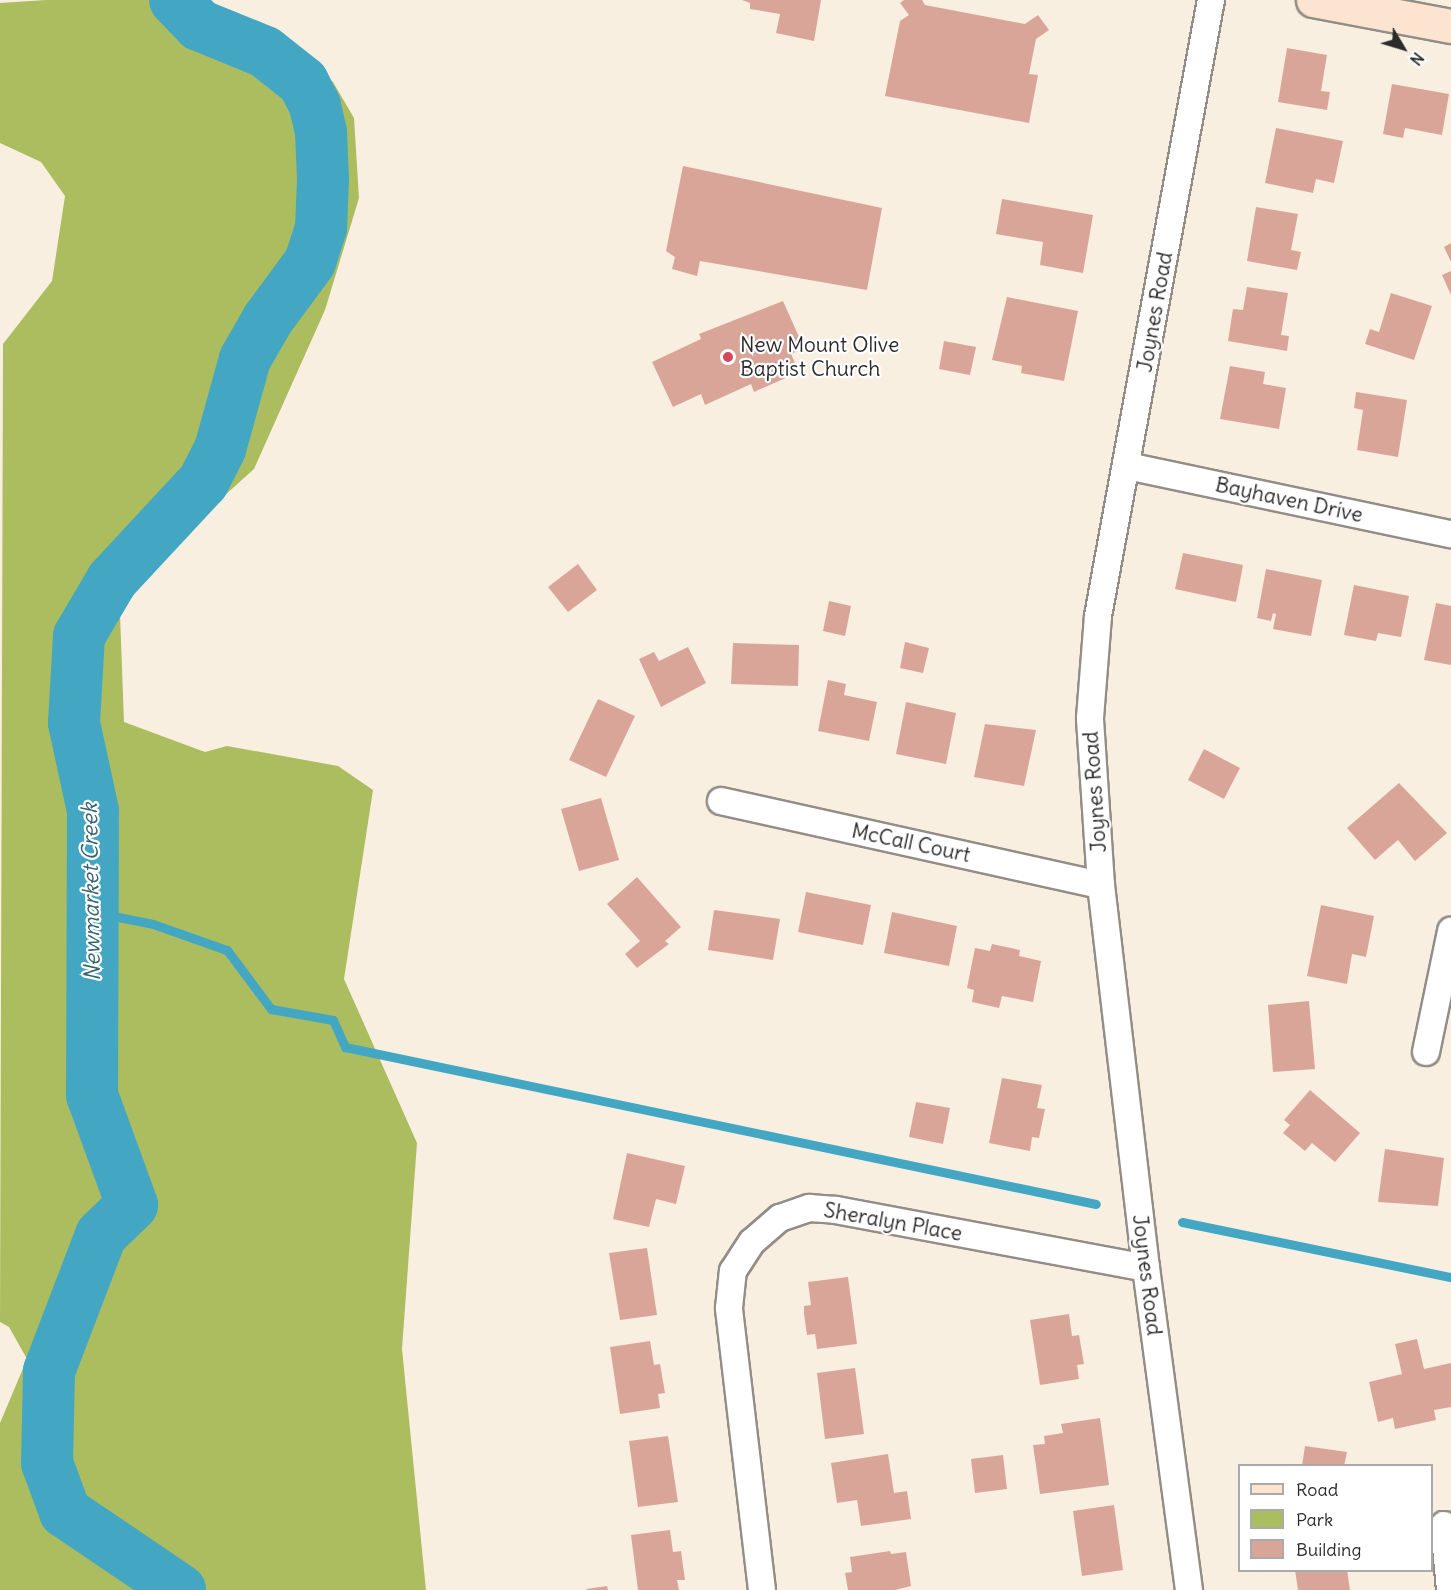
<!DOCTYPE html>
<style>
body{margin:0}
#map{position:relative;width:1451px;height:1590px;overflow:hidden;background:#f9efe1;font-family:Delius,sans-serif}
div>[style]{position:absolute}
.green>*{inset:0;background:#acbd60}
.stream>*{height:9px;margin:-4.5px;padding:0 4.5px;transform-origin:4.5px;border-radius:4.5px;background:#43a7c3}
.river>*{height:52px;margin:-26px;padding:0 26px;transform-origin:26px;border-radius:26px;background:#43a7c3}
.building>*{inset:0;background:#daa599}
.roads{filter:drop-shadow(2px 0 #928d86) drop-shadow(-2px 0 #928d86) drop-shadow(0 2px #928d86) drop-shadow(0 -2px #928d86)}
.street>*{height:26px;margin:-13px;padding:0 13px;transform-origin:13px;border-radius:13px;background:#fff}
.secondary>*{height:33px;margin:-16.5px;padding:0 16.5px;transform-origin:16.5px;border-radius:16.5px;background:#fde4d0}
.dots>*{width:16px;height:16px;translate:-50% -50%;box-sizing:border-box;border:3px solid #fff;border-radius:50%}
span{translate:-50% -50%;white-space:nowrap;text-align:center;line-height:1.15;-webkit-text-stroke:4.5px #fff;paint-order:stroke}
.street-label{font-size:21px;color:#2b2b2b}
.poi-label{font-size:21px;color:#2b2b2b}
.left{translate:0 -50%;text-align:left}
.water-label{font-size:22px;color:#36636f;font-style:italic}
.legend{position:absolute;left:1238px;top:1464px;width:195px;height:108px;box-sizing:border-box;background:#fff;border:2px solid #aaa;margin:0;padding:8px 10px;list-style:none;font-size:18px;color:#2b2b2b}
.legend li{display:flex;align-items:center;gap:12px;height:30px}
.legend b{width:30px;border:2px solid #aaa}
.north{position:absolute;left:1373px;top:18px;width:60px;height:60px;-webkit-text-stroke:4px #fff;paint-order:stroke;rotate:128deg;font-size:16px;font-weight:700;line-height:24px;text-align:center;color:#2b2b2b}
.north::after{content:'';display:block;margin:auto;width:21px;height:27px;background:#2b2b2b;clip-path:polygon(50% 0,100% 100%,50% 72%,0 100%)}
</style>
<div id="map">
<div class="green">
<i style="clip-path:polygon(46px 0,153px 0,237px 21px,333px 82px,354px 118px,359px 198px,325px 310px,254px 469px,162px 552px,120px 614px,124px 722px,205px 752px,227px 746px,338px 766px,373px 790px,344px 979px,417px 1143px,402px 1349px,426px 1590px,0 1590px,0 1423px,27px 1359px,9px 1327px,0 1322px,3px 344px,52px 281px,65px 196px,41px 162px,0 143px,0 3px)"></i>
</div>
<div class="stream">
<i style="left:93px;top:912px;width:61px;rotate:11.3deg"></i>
<i style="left:153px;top:924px;width:78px;rotate:19.4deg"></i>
<i style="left:227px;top:950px;width:74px;rotate:53.3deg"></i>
<i style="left:271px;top:1009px;width:63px;rotate:10.1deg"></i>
<i style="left:333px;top:1020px;width:30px;rotate:66deg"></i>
<i style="left:345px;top:1047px;width:767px;rotate:11.81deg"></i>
<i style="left:1182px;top:1222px;width:275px;rotate:11.6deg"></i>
</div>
<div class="river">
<i style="left:175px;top:0;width:35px;rotate:46deg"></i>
<i style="left:199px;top:25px;width:71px;rotate:22.2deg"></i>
<i style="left:265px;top:52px;width:48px;rotate:38.3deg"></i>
<i style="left:303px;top:82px;width:27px;rotate:63deg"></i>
<i style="left:315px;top:106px;width:27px;rotate:77deg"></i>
<i style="left:321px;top:132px;width:47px;rotate:87.6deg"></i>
<i style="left:323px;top:179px;width:49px;rotate:92.3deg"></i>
<i style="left:321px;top:228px;width:36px;rotate:108deg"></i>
<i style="left:310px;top:262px;width:71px;rotate:126.4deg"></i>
<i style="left:268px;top:319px;width:46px;rotate:119.9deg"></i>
<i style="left:245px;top:359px;width:93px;rotate:105.5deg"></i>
<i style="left:220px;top:449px;width:37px;rotate:117deg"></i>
<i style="left:203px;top:482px;width:134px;rotate:132.9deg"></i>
<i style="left:112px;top:580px;width:65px;rotate:120.5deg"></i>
<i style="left:79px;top:636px;width:87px;rotate:93.3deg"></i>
<i style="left:74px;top:723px;width:90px;rotate:77.8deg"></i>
<i style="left:93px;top:811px;width:284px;rotate:90.2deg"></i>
<i style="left:92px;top:1095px;width:117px;rotate:70deg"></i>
<i style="left:132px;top:1205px;width:43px;rotate:135.9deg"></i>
<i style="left:101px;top:1235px;width:146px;rotate:110.9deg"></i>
<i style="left:49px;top:1371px;width:92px;rotate:91.2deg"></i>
<i style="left:47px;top:1463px;width:52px;rotate:69.8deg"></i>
<i style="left:65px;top:1512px;width:139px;rotate:34.1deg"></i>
</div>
<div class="building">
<i style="clip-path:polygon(742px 0,821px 0,814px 41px,776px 33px,780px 14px,750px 9px,750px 3px)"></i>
<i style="clip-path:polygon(904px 0,922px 0,925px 5px,1025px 24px,1038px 15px,1049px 30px,1036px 39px,1029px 74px,1038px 75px,1029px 123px,885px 96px,900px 21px,909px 15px,900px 3px)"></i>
<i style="clip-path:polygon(1287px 48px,1327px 55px,1321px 91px,1330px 92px,1327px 110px,1278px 102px)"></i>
<i style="clip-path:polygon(1392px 84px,1449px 94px,1442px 135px,1405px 128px,1403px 138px,1383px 134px)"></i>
<i style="clip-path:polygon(1276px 128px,1343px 141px,1334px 183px,1316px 179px,1313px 193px,1265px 183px)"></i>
<i style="clip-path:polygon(683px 166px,882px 208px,867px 290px,700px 261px,697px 276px,672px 269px,675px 257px,666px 251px)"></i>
<i style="clip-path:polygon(1002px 199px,1093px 215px,1083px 273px,1040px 265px,1043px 242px,996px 234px)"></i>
<i style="clip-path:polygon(1256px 207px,1298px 214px,1291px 250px,1301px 252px,1297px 270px,1247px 261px)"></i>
<i style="clip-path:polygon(1451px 243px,1451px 262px,1444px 247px)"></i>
<i style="clip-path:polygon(1451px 271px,1451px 295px,1442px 275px)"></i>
<i style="clip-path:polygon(1247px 287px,1288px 293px,1281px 335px,1289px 336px,1287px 351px,1228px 341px,1233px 309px,1243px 310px)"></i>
<i style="clip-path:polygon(1391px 293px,1432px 306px,1414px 360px,1365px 344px,1370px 329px,1379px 332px)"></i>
<i style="clip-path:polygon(1007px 297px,1078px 311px,1064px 381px,1021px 373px,1022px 366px,992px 360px)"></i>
<i style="clip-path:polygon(783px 301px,804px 348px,791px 354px,799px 372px,754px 392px,751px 384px,705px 405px,701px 394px,673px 407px,652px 362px,701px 339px,699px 334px)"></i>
<i style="clip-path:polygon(944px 341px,976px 347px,970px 375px,939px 369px)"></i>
<i style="clip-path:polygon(1230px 366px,1265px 372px,1263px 384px,1286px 388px,1279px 429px,1220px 419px)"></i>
<i style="clip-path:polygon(1356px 392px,1407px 400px,1398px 457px,1357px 450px,1363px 410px,1354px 408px)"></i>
<i style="clip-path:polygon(1183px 553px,1243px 565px,1236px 602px,1175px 589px)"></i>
<i style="clip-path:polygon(578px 564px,597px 590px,568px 612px,548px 587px)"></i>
<i style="clip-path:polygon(1266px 569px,1322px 580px,1311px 636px,1273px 629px,1276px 614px,1273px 613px,1271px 621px,1257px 618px)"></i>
<i style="clip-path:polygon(1354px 585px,1409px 596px,1401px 637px,1378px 633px,1376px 641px,1344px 635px)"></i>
<i style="clip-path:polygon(829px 601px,851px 606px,845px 636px,823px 631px)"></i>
<i style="clip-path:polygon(1436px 603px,1451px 606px,1451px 665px,1424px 660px)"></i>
<i style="clip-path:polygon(905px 642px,929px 648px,923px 673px,900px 668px)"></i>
<i style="clip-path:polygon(733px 643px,799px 645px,798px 686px,731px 684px)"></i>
<i style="clip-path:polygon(688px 647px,706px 683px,661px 707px,639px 659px,654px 652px,659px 661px)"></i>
<i style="clip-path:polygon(828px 680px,846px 684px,844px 695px,877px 702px,869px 741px,818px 731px)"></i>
<i style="clip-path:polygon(598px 699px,635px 716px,606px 777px,569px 760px)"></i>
<i style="clip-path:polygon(906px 702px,956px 713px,946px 764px,896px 754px)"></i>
<i style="clip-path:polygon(985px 724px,1036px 730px,1024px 786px,974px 777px)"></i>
<i style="clip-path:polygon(1204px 749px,1240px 768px,1224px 799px,1188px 780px)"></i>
<i style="clip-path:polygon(1399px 783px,1447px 833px,1415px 861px,1398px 840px,1375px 860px,1347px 828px)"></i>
<i style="clip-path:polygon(601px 798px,619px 860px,579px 871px,561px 809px)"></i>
<i style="clip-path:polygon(637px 877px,681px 927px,665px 941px,669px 944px,637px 968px,625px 954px,640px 941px,607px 904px)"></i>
<i style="clip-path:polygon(806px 892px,871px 905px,863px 945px,798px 932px)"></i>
<i style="clip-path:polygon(1321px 905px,1374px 916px,1366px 957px,1352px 954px,1347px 984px,1307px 976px)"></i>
<i style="clip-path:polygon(714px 910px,780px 919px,773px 960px,708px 950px)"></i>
<i style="clip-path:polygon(892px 912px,957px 926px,949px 966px,884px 953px)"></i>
<i style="clip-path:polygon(992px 944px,1020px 950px,1019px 956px,1041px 961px,1033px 1002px,1002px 996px,999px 1008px,972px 1002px,974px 990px,967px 988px,975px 948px,990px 951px)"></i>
<i style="clip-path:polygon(1309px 1001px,1315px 1069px,1273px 1072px,1268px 1005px)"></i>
<i style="clip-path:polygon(1002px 1078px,1042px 1085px,1037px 1108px,1045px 1109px,1039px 1138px,1032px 1137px,1030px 1151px,989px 1143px)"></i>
<i style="clip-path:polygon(1310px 1090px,1360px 1133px,1335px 1162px,1312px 1143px,1305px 1151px,1283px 1133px,1290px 1125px,1284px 1120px)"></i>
<i style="clip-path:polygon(916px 1102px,950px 1108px,943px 1144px,909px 1137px)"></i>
<i style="clip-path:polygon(1385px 1149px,1444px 1158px,1438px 1206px,1378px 1202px)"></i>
<i style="clip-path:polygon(627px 1153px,685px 1166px,676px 1204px,656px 1199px,649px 1227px,613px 1219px)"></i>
<i style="clip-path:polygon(647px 1248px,657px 1315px,620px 1320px,609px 1253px)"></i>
<i style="clip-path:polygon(848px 1277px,857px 1344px,817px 1349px,815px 1334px,807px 1335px,804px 1314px,804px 1306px,811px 1305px,808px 1282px)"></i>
<i style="clip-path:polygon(1069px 1314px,1072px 1336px,1079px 1335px,1084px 1364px,1077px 1365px,1079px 1379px,1040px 1385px,1030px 1320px)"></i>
<i style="clip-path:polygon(1417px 1339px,1424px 1369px,1451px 1363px,1451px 1407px,1434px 1410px,1436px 1420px,1395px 1429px,1393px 1418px,1378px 1422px,1369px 1382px,1402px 1374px,1395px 1344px)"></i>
<i style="clip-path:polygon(650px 1341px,654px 1365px,660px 1364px,665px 1393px,658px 1394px,660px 1408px,620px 1414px,610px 1347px)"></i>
<i style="clip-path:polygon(855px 1368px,864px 1434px,825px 1439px,817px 1373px)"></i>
<i style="clip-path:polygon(1100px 1418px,1109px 1485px,1040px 1494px,1033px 1445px,1045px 1444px,1044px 1436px,1063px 1433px,1061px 1424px)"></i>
<i style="clip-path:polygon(668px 1436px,678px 1502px,638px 1507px,629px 1441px)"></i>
<i style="clip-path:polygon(1305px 1446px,1347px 1452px,1344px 1466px,1302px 1466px)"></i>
<i style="clip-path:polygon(888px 1454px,894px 1493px,907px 1491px,911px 1519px,861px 1526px,857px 1500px,837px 1503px,831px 1463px)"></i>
<i style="clip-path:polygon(1003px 1455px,1007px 1489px,975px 1493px,971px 1459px)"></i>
<i style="clip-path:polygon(1114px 1505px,1123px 1570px,1082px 1576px,1073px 1511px)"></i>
<i style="clip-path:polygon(670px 1530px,673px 1552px,681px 1551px,685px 1580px,677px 1580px,679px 1590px,638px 1590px,631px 1535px)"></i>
<i style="clip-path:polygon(890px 1551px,891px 1554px,906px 1552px,911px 1586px,895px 1590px,848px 1590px,845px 1573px,852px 1572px,850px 1557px)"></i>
<i style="clip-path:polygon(1295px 1570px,1347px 1570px,1350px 1590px,1298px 1590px)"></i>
<i style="clip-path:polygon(607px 1586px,608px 1590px,587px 1590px,586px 1589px)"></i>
</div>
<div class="roads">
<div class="street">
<i style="left:1127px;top:466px;width:331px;rotate:11.9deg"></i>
<i style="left:721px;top:801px;width:389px;rotate:12.5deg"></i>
<i style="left:1426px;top:1052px;width:124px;rotate:-78.3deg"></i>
<i style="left:1444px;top:1525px;width:65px;rotate:84.7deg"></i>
<i style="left:762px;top:1590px;width:284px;rotate:-96.7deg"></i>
<i style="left:729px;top:1308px;width:37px;rotate:-84deg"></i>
<i style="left:733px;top:1271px;width:35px;rotate:-57deg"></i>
<i style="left:752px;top:1242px;width:37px;rotate:-41deg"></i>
<i style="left:780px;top:1218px;width:31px;rotate:-19deg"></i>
<i style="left:809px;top:1208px;width:27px;rotate:4deg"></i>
<i style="left:836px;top:1210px;width:315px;rotate:10.6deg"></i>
<i style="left:1189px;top:1590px;width:325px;rotate:-97.6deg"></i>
<i style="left:1146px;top:1268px;width:386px;rotate:-96.7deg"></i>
<i style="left:1101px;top:885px;width:167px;rotate:-93.8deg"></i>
<i style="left:1090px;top:718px;width:102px;rotate:-85.5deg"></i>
<i style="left:1098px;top:616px;width:626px;rotate:-79.61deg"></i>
</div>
<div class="secondary">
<i style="left:1313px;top:0;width:140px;rotate:10.7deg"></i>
</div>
</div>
<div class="dots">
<i style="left:728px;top:357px;background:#d1495b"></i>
</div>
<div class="street-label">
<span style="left:1155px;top:312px;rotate:-80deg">Joynes Road</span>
<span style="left:1289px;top:500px;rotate:12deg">Bayhaven Drive</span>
<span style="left:1095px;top:792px;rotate:-94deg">Joynes Road</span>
<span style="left:911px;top:843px;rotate:12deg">McCall Court</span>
<span style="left:893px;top:1222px;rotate:10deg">Sheralyn Place</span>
<span style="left:1147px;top:1275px;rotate:83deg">Joynes Road</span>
</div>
<div class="poi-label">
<span class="left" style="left:740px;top:357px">New Mount Olive<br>Baptist Church</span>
</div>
<div class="water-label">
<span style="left:91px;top:892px;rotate:-91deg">Newmarket Creek</span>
</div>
<ul class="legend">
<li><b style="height:8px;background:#fde4d0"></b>Road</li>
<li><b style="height:16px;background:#acbd60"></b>Park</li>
<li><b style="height:16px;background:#daa599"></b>Building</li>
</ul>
<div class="north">N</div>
</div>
